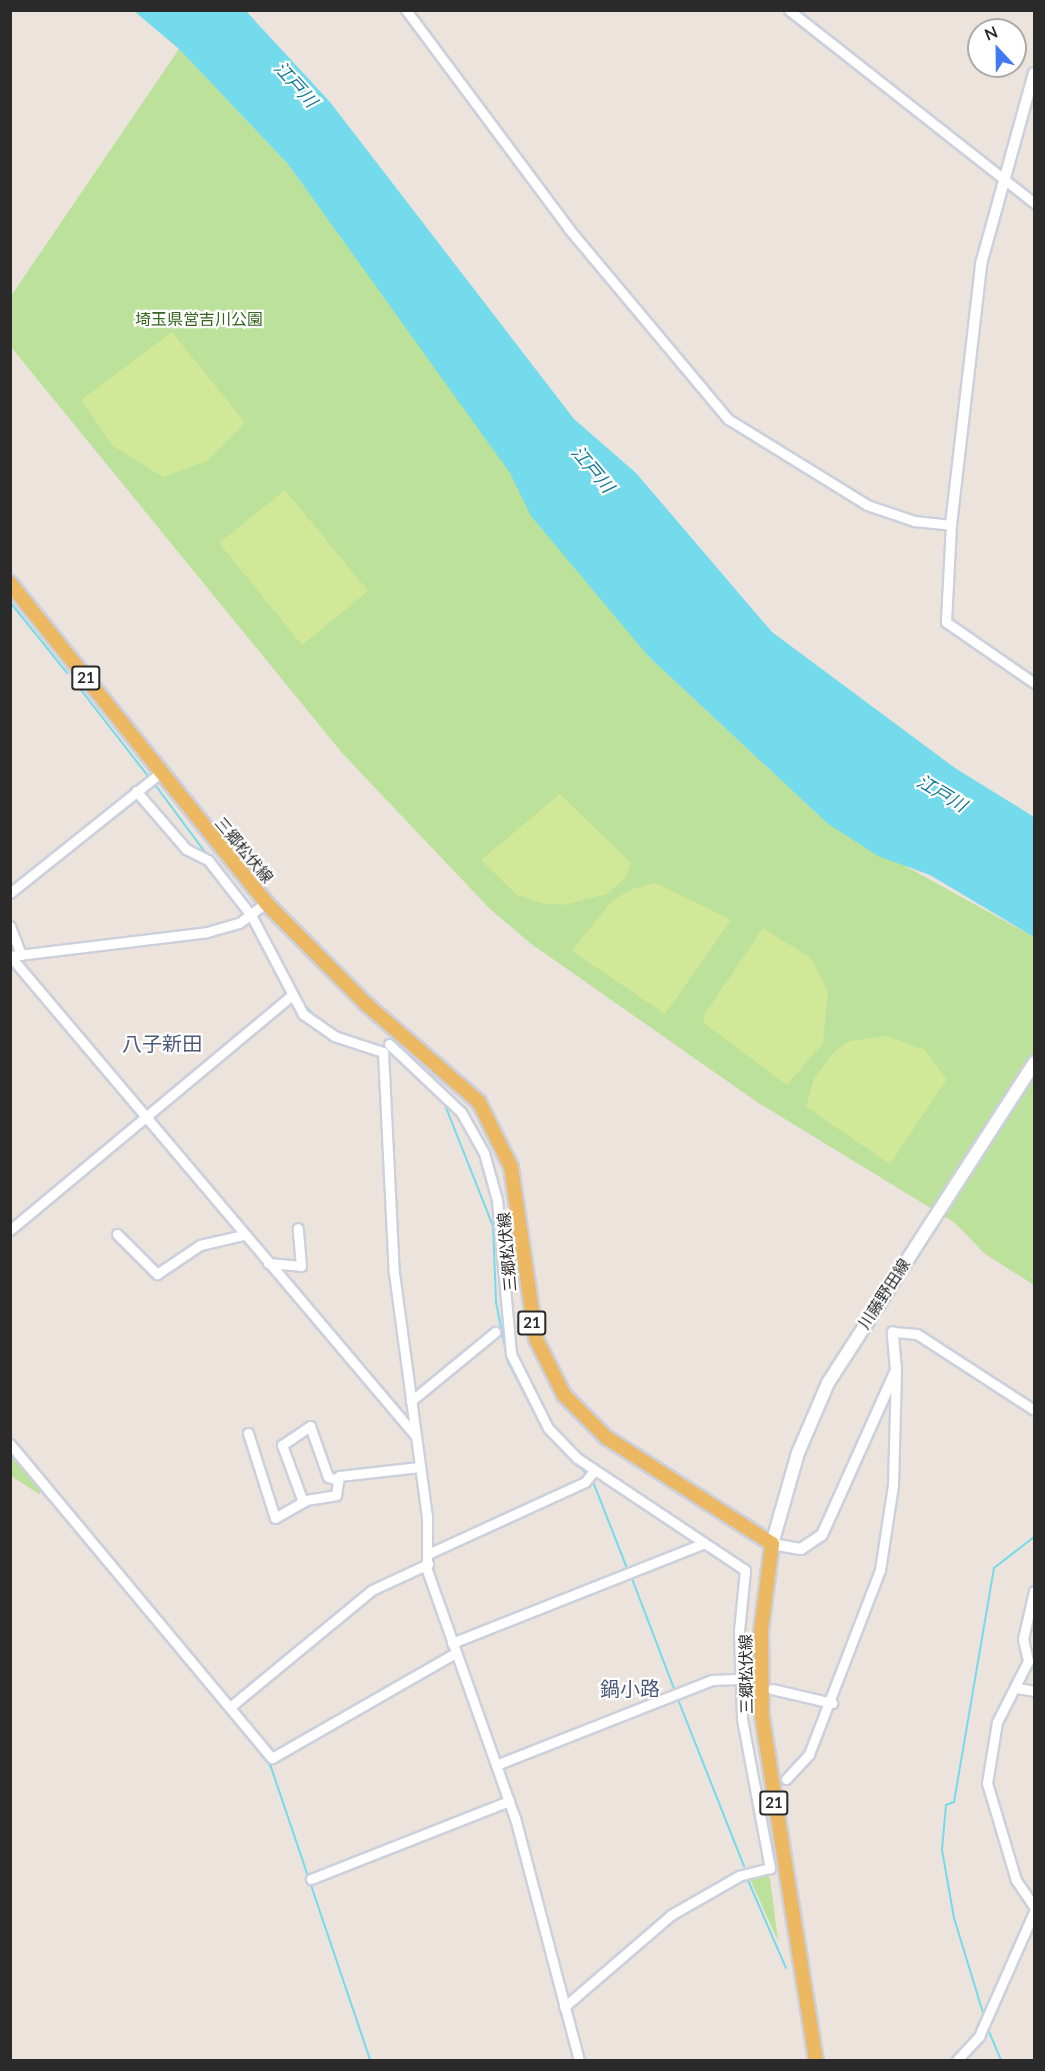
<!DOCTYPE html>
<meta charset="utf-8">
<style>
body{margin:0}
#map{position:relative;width:1045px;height:2071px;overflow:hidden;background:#ece3dd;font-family:Lato,"Noto Sans JP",sans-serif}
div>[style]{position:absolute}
.green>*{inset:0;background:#bce19b}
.pitch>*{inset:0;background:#d0e897}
.water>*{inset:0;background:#73dbeb}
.stream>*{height:2px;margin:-1px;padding:0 1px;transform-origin:1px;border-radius:1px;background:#73dbeb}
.roads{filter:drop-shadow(2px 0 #cbd0dc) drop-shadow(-2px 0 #cbd0dc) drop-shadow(0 2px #cbd0dc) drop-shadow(0 -2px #cbd0dc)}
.minor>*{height:9px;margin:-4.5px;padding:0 4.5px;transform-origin:4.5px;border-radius:4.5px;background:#fff}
.tertiary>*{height:10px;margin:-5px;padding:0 5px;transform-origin:5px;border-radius:5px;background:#fff}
.secondary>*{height:12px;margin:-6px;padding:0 6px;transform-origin:6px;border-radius:6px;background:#fff}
.primary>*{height:14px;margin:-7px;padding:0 7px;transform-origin:7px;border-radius:7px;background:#ecb962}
span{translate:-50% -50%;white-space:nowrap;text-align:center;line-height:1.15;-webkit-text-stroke:4.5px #fff;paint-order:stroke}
.shield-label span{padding:2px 4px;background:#fff;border:2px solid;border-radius:4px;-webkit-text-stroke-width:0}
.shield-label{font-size:15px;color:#2a2a2a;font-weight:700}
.park-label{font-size:16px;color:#35651c}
.street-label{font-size:16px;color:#2a2a2a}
.water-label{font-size:18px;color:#127b97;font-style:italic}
.quarter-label{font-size:20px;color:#4c5a7a}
.frame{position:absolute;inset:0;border:12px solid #2a2a2a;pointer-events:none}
.north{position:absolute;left:967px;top:18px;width:60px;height:60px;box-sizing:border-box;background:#fff;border:2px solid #aaa;border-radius:50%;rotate:338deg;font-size:16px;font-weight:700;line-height:24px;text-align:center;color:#2a2a2a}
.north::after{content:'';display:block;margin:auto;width:21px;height:27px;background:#427af4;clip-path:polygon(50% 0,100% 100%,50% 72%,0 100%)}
</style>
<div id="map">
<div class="green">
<i style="clip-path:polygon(179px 49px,288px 164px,648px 656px,827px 823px,1034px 937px,1034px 1285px,985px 1254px,955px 1223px,757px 1102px,530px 943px,490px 909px,342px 753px,11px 347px,11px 296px)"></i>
<i style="clip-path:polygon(10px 1455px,41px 1492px,39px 1494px,11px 1476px)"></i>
<i style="clip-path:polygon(765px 1874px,770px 1878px,778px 1941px,749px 1877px)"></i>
</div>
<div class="pitch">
<i style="clip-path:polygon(172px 332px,245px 423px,207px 461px,163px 477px,113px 446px,81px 400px)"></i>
<i style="clip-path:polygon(285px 490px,368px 591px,302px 645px,219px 543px)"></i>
<i style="clip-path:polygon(560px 794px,631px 863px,626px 877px,607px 894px,563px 905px,541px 903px,517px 895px,481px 860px)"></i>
<i style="clip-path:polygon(655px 883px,731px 920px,665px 1014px,572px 951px,608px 905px,629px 890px)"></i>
<i style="clip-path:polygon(763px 928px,811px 958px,828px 992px,823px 1043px,787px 1085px,704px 1023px,704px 1015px)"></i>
<i style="clip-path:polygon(886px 1036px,925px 1050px,947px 1079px,890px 1164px,806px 1107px,814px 1078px,835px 1051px,850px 1041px)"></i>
</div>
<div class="water">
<i style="clip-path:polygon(134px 11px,246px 11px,330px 102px,574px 419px,636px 473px,772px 632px,955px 768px,1034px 817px,1034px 937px,930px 875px,878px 856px,827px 823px,648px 656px,531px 516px,510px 473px,288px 164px,179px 49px)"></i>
</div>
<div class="stream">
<i style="left:10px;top:602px;width:91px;rotate:51.2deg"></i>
<i style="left:74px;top:681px;width:120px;rotate:52.1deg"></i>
<i style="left:156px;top:786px;width:87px;rotate:53.4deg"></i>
<i style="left:257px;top:915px;width:27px;rotate:63deg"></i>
<i style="left:300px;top:1000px;width:25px;rotate:47deg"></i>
<i style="left:331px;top:1029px;width:51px;rotate:19.5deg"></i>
<i style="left:443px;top:1100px;width:136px;rotate:68.4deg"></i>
<i style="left:493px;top:1226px;width:76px;rotate:87.7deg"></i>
<i style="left:496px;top:1302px;width:61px;rotate:78.7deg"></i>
<i style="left:508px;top:1362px;width:76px;rotate:62.8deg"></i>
<i style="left:543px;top:1430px;width:64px;rotate:45deg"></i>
<i style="left:592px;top:1479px;width:99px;rotate:68.6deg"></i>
<i style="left:631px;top:1576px;width:123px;rotate:69.1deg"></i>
<i style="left:677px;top:1697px;width:182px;rotate:68.4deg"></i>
<i style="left:225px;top:1709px;width:74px;rotate:51.6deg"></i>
<i style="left:271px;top:1767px;width:309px;rotate:71.3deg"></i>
<i style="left:747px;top:1878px;width:98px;rotate:66.6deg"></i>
<i style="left:984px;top:2016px;width:102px;rotate:-107deg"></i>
<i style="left:954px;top:1918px;width:69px;rotate:-100deg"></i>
<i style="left:942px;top:1850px;width:45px;rotate:-84.9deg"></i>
<i style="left:946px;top:1805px;width:9px;rotate:-21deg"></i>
<i style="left:954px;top:1802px;width:237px;rotate:-80.3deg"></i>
<i style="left:994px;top:1568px;width:51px;rotate:-37.8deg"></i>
<i style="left:987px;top:2027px;width:36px;rotate:67deg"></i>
</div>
<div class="roads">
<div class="minor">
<i style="left:406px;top:10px;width:273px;rotate:53.3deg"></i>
<i style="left:569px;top:229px;width:248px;rotate:50.1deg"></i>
<i style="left:728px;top:419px;width:163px;rotate:31.7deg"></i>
<i style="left:867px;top:505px;width:50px;rotate:18.8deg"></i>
<i style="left:914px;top:521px;width:37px;rotate:6deg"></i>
<i style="left:951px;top:525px;width:97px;rotate:93deg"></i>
<i style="left:946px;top:622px;width:107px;rotate:34.7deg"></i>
<i style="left:789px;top:10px;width:312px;rotate:38.2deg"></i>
<i style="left:136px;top:791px;width:77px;rotate:49.2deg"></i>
<i style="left:186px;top:849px;width:25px;rotate:27deg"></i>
<i style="left:208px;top:860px;width:70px;rotate:52deg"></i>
<i style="left:251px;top:915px;width:112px;rotate:62.3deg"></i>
<i style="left:303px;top:1014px;width:38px;rotate:35deg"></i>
<i style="left:334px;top:1036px;width:52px;rotate:18.1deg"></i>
<i style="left:10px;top:893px;width:191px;rotate:-38.6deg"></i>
<i style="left:10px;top:926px;width:31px;rotate:69deg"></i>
<i style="left:10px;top:956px;width:627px;rotate:49.79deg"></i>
<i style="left:10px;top:956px;width:198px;rotate:-6.9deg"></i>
<i style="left:207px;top:932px;width:33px;rotate:-16deg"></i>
<i style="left:239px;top:923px;width:34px;rotate:-37deg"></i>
<i style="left:389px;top:1044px;width:99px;rotate:43.4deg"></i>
<i style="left:461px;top:1112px;width:47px;rotate:60.7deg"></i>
<i style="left:484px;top:1153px;width:49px;rotate:74.5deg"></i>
<i style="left:497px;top:1200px;width:155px;rotate:84.8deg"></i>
<i style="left:511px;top:1354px;width:83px;rotate:63.4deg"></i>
<i style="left:548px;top:1428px;width:42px;rotate:46deg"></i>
<i style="left:577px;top:1458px;width:202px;rotate:33.7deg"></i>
<i style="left:745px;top:1570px;width:61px;rotate:95.6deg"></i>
<i style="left:739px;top:1631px;width:88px;rotate:88deg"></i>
<i style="left:742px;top:1719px;width:152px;rotate:79.4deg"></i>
<i style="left:770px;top:1868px;width:32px;rotate:166deg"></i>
<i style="left:739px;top:1876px;width:78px;rotate:150.2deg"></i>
<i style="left:671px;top:1915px;width:141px;rotate:139.3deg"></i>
<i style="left:383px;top:1052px;width:221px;rotate:87.2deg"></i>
<i style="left:394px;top:1273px;width:245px;rotate:82.3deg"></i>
<i style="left:427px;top:1516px;width:54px;rotate:90deg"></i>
<i style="left:427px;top:1570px;width:263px;rotate:70.5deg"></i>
<i style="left:515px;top:1818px;width:250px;rotate:75.2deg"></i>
<i style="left:10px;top:1230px;width:366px;rotate:-39.8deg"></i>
<i style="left:117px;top:1234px;width:57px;rotate:45deg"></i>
<i style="left:157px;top:1274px;width:52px;rotate:-34deg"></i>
<i style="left:200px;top:1245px;width:44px;rotate:-13.1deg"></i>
<i style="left:268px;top:1263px;width:33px;rotate:5deg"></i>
<i style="left:301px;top:1266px;width:38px;rotate:-95deg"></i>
<i style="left:893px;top:1332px;width:24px;rotate:5deg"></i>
<i style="left:917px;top:1334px;width:140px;rotate:33deg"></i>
<i style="left:411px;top:1401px;width:109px;rotate:-39.4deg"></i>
<i style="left:248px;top:1433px;width:89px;rotate:72.4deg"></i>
<i style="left:275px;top:1518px;width:36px;rotate:-30deg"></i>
<i style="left:306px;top:1500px;width:30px;rotate:-9deg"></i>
<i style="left:336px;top:1495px;width:19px;rotate:-81deg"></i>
<i style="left:339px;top:1476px;width:81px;rotate:-6.4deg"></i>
<i style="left:10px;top:1444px;width:409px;rotate:50.2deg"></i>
<i style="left:272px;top:1758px;width:211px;rotate:-29.8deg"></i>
<i style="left:303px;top:1502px;width:61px;rotate:-110.2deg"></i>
<i style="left:282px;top:1445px;width:34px;rotate:-34deg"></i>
<i style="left:310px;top:1426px;width:54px;rotate:70.6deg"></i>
<i style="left:328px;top:1477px;width:10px;rotate:17deg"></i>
<i style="left:430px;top:1553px;width:170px;rotate:-24.6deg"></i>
<i style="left:585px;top:1482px;width:14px;rotate:-51deg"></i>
<i style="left:1034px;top:1591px;width:49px;rotate:102.9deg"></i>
<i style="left:1023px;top:1639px;width:23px;rotate:77deg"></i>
<i style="left:1028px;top:1661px;width:68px;rotate:116.9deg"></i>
<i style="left:997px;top:1722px;width:62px;rotate:99.3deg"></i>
<i style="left:987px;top:1783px;width:101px;rotate:73.4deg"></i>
<i style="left:1016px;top:1880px;width:32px;rotate:56deg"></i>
<i style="left:452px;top:1643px;width:271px;rotate:-21.6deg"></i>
<i style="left:1016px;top:1688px;width:18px;rotate:9deg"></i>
<i style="left:772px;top:1689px;width:62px;rotate:13.1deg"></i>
<i style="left:230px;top:1707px;width:184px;rotate:-39.5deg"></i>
<i style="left:372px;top:1590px;width:62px;rotate:-24.9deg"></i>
<i style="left:496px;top:1765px;width:232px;rotate:-21.5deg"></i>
<i style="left:712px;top:1680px;width:27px;rotate:-2deg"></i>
<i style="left:786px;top:1779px;width:34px;rotate:-47deg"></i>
<i style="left:809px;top:1754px;width:197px;rotate:-68.9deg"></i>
<i style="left:880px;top:1570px;width:86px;rotate:-81.3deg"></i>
<i style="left:893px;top:1485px;width:111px;rotate:-88.5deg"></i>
<i style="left:311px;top:1879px;width:213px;rotate:-21.5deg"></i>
<i style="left:957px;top:2060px;width:33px;rotate:-47deg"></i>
<i style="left:979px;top:2036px;width:136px;rotate:-66.1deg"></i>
</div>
<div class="tertiary">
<i style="left:951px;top:525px;width:263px;rotate:-83.4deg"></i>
<i style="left:981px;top:264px;width:198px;rotate:-74.5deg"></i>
<i style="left:772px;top:1544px;width:29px;rotate:10deg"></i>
<i style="left:801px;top:1549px;width:25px;rotate:-34deg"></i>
<i style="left:822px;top:1535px;width:181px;rotate:-65.8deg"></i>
<i style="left:896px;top:1370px;width:38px;rotate:-95deg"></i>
</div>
<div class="secondary">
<i style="left:772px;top:1544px;width:95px;rotate:-74.1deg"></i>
<i style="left:798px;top:1453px;width:76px;rotate:-66.8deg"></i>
<i style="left:828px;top:1383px;width:381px;rotate:-57.2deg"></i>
</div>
<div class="primary">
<i style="left:10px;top:583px;width:410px;rotate:51.3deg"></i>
<i style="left:266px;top:903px;width:142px;rotate:45.3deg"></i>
<i style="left:366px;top:1004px;width:150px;rotate:40.9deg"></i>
<i style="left:479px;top:1102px;width:72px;rotate:63.8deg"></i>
<i style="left:511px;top:1167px;width:174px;rotate:81.7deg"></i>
<i style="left:536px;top:1339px;width:63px;rotate:63.4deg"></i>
<i style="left:564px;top:1395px;width:61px;rotate:45deg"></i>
<i style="left:607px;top:1438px;width:196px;rotate:32.7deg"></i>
<i style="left:772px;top:1544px;width:88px;rotate:97.2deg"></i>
<i style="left:761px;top:1631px;width:85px;rotate:89.3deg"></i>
<i style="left:762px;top:1716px;width:348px;rotate:81.1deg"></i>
</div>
</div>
<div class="shield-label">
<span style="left:86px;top:678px">21</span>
<span style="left:532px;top:1323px">21</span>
<span style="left:774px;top:1803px">21</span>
</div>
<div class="park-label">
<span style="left:199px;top:319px">埼玉県営吉川公園</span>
</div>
<div class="street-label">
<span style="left:244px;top:850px;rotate:50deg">三郷松伏線</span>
<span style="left:507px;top:1252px;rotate:-95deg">三郷松伏線</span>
<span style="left:884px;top:1294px;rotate:-57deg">川藤野田線</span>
<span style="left:746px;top:1674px;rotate:-91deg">三郷松伏線</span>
</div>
<div class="water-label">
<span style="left:296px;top:84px;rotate:48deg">江戸川</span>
<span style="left:593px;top:469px;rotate:50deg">江戸川</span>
<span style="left:942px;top:793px;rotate:31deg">江戸川</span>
</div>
<div class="quarter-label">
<span style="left:162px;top:1043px">八子新田</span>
<span style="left:630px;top:1688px">鍋小路</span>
</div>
<div class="frame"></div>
<div class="north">N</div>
</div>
